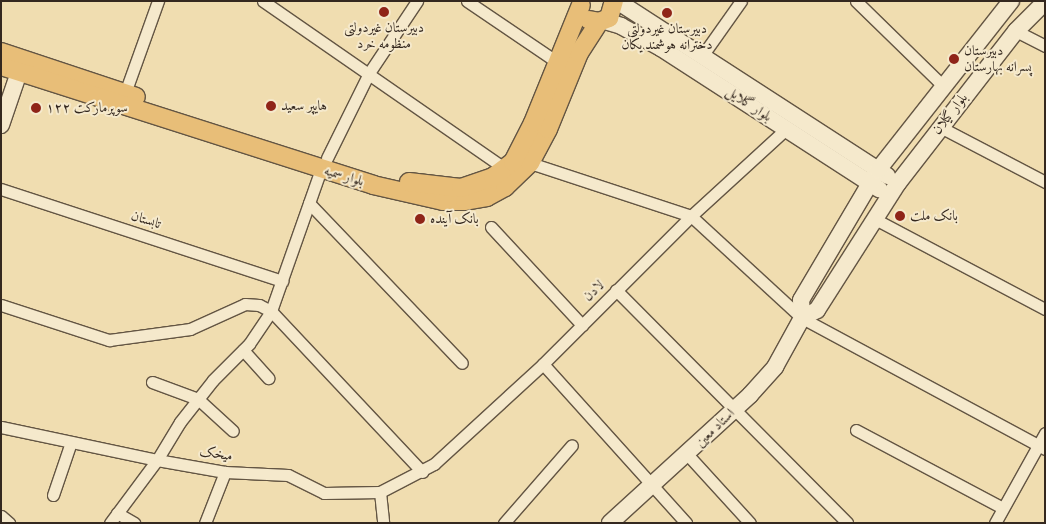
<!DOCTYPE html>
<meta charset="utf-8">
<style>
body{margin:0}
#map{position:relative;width:1046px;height:524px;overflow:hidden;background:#f0ddb0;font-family:"IM FELL English",Amiri,serif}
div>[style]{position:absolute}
.roads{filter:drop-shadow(1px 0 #635543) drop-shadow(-1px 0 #635543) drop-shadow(0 1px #635543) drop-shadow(0 -1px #635543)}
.minor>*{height:11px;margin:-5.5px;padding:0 5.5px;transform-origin:5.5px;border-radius:5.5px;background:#f5e9cc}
.secondary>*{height:16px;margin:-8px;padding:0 8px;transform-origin:8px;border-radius:8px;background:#f5e9cc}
.primary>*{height:18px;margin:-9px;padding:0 9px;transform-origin:9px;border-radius:9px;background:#e8be78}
.dots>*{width:14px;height:14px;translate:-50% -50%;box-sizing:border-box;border:2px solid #f5e9cc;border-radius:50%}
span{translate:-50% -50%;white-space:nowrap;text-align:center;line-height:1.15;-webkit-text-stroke:4px #f5e9cc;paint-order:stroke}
.poi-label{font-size:14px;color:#34281f}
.left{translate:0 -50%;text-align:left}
.street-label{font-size:14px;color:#34281f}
.frame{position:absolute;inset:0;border:2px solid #34281f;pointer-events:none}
</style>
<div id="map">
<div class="roads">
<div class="minor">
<i style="left:263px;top:1px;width:295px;rotate:34.7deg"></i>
<i style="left:467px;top:1px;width:109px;rotate:34.1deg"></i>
<i style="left:856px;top:1px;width:123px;rotate:44.3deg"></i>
<i style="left:1016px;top:31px;width:33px;rotate:27deg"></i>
<i style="left:702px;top:56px;width:67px;rotate:-54.7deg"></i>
<i style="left:125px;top:93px;width:98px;rotate:-70.3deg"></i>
<i style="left:940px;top:127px;width:119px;rotate:27.6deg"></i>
<i style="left:327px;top:158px;width:95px;rotate:-63.7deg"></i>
<i style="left:369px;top:73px;width:87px;rotate:-56.3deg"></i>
<i style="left:530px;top:163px;width:169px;rotate:18.2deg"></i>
<i style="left:691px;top:216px;width:151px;rotate:42.6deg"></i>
<i style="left:802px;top:318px;width:276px;rotate:28.3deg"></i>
<i style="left:1px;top:189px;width:296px;rotate:18.1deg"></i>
<i style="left:309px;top:203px;width:221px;rotate:46.3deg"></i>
<i style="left:873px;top:218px;width:195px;rotate:27.9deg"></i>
<i style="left:491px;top:227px;width:134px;rotate:47.1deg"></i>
<i style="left:616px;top:290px;width:328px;rotate:45.2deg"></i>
<i style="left:1px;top:305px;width:114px;rotate:18deg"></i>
<i style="left:109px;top:340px;width:82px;rotate:-7.7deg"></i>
<i style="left:190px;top:329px;width:60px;rotate:-24.4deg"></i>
<i style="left:245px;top:304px;width:14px;rotate:4deg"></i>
<i style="left:259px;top:305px;width:13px;rotate:27deg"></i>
<i style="left:271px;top:311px;width:221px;rotate:46.8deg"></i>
<i style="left:243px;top:350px;width:38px;rotate:48deg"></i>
<i style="left:543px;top:364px;width:214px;rotate:48deg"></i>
<i style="left:152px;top:382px;width:49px;rotate:20.3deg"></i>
<i style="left:198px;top:399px;width:47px;rotate:42.4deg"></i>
<i style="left:1px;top:427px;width:159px;rotate:11.9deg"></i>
<i style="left:157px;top:460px;width:69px;rotate:10deg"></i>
<i style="left:225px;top:472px;width:63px;rotate:2.7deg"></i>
<i style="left:288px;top:475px;width:40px;rotate:26.6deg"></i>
<i style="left:324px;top:493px;width:56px;rotate:-1deg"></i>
<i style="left:380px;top:492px;width:61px;rotate:-27.4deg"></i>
<i style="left:434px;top:464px;width:148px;rotate:-42.5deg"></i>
<i style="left:543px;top:364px;width:209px;rotate:-45deg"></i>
<i style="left:691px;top:216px;width:129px;rotate:-42.5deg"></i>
<i style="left:856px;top:430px;width:166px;rotate:28deg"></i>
<i style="left:687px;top:454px;width:93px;rotate:47.6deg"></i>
<i style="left:380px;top:492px;width:31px;rotate:84deg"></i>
<i style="left:53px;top:495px;width:56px;rotate:-71.2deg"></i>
<i style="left:117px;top:513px;width:20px;rotate:30deg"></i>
<i style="left:1px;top:516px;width:11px;rotate:41deg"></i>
<i style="left:110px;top:523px;width:79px;rotate:-53.3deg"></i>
<i style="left:157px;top:460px;width:44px;rotate:-58.8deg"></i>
<i style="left:180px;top:422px;width:53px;rotate:-51.8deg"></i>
<i style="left:213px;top:380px;width:51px;rotate:-45deg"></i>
<i style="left:249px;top:344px;width:40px;rotate:-56deg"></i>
<i style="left:271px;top:311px;width:151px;rotate:-70.6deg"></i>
<i style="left:205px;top:523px;width:55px;rotate:-68.6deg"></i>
<i style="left:504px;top:523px;width:103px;rotate:-48.9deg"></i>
<i style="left:995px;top:523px;width:103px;rotate:-60.9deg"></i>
</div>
<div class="secondary">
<i style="left:617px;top:1px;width:322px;rotate:32.9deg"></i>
<i style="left:605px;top:21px;width:17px;rotate:17deg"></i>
<i style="left:621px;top:26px;width:46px;rotate:28.8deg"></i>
<i style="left:661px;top:48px;width:260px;rotate:32.9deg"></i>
<i style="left:1px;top:125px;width:56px;rotate:-71.2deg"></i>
<i style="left:802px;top:318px;width:17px;rotate:-28deg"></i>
<i style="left:817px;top:310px;width:151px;rotate:-57.5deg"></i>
<i style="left:898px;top:183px;width:192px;rotate:-52.2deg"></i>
<i style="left:1016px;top:31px;width:41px;rotate:-45deg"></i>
<i style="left:610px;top:523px;width:190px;rotate:-42.4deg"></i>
<i style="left:750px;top:395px;width:38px;rotate:-48deg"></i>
<i style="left:775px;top:367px;width:56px;rotate:-61.1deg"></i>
<i style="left:802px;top:318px;width:18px;rotate:-93deg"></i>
<i style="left:801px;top:300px;width:151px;rotate:-59.4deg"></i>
<i style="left:878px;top:170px;width:215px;rotate:-51.8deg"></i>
</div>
<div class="primary">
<i style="left:589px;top:20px;width:10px;rotate:11deg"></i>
<i style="left:599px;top:22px;width:11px;rotate:-22deg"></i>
<i style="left:609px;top:18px;width:18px;rotate:-74deg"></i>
<i style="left:1px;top:52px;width:142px;rotate:18.4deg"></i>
<i style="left:1px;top:66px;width:391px;rotate:17.7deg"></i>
<i style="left:373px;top:185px;width:72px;rotate:12.9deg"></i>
<i style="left:443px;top:201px;width:22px"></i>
<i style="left:465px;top:201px;width:22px;rotate:-10deg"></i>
<i style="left:487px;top:197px;width:21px;rotate:-29deg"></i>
<i style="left:505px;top:187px;width:35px;rotate:-44deg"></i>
<i style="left:530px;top:163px;width:38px;rotate:-62deg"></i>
<i style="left:548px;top:129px;width:82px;rotate:-67.8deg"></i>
<i style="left:579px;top:53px;width:37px;rotate:-57deg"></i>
<i style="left:409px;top:182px;width:52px;rotate:6.6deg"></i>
<i style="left:461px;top:188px;width:34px;rotate:-19deg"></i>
<i style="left:493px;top:177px;width:25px;rotate:-37deg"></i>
<i style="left:513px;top:162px;width:44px;rotate:-62.9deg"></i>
<i style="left:533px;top:123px;width:127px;rotate:-67.9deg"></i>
</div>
</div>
<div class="dots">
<i style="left:384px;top:12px;background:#8f2418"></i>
<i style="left:667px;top:13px;background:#8f2418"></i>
<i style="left:954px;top:59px;background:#8f2418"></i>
<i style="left:271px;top:106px;background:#8f2418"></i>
<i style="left:36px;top:108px;background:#8f2418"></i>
<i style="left:900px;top:216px;background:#8f2418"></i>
<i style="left:420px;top:219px;background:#8f2418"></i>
</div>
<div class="poi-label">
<span style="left:384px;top:36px">دبیرستان غیردولتی<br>منظومه خرد</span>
<span style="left:667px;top:37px">دبیرستان غیردولتی<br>دخترانه هوشمند یکان</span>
<span class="left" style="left:964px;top:59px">دبیرستان<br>پسرانه بهارستان</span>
<span class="left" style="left:281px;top:106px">هایپر سعید</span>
<span class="left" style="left:46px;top:108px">سوپرمارکت ۱۲۲</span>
<span class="left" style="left:910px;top:216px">بانک ملت</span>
<span class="left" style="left:430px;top:219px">بانک آینده</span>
</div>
<div class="street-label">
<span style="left:749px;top:104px;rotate:34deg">بلوار گلایل</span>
<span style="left:950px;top:114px;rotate:-52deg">بلوار گیلان</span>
<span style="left:344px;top:176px;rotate:17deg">بلوار سمیه</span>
<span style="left:146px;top:220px;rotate:18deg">تابستان</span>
<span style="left:594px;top:291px;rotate:-45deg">لادن</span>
<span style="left:715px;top:428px;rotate:-44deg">استاد معین</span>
<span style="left:216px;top:454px;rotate:8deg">میخک</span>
</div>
<div class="frame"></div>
</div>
